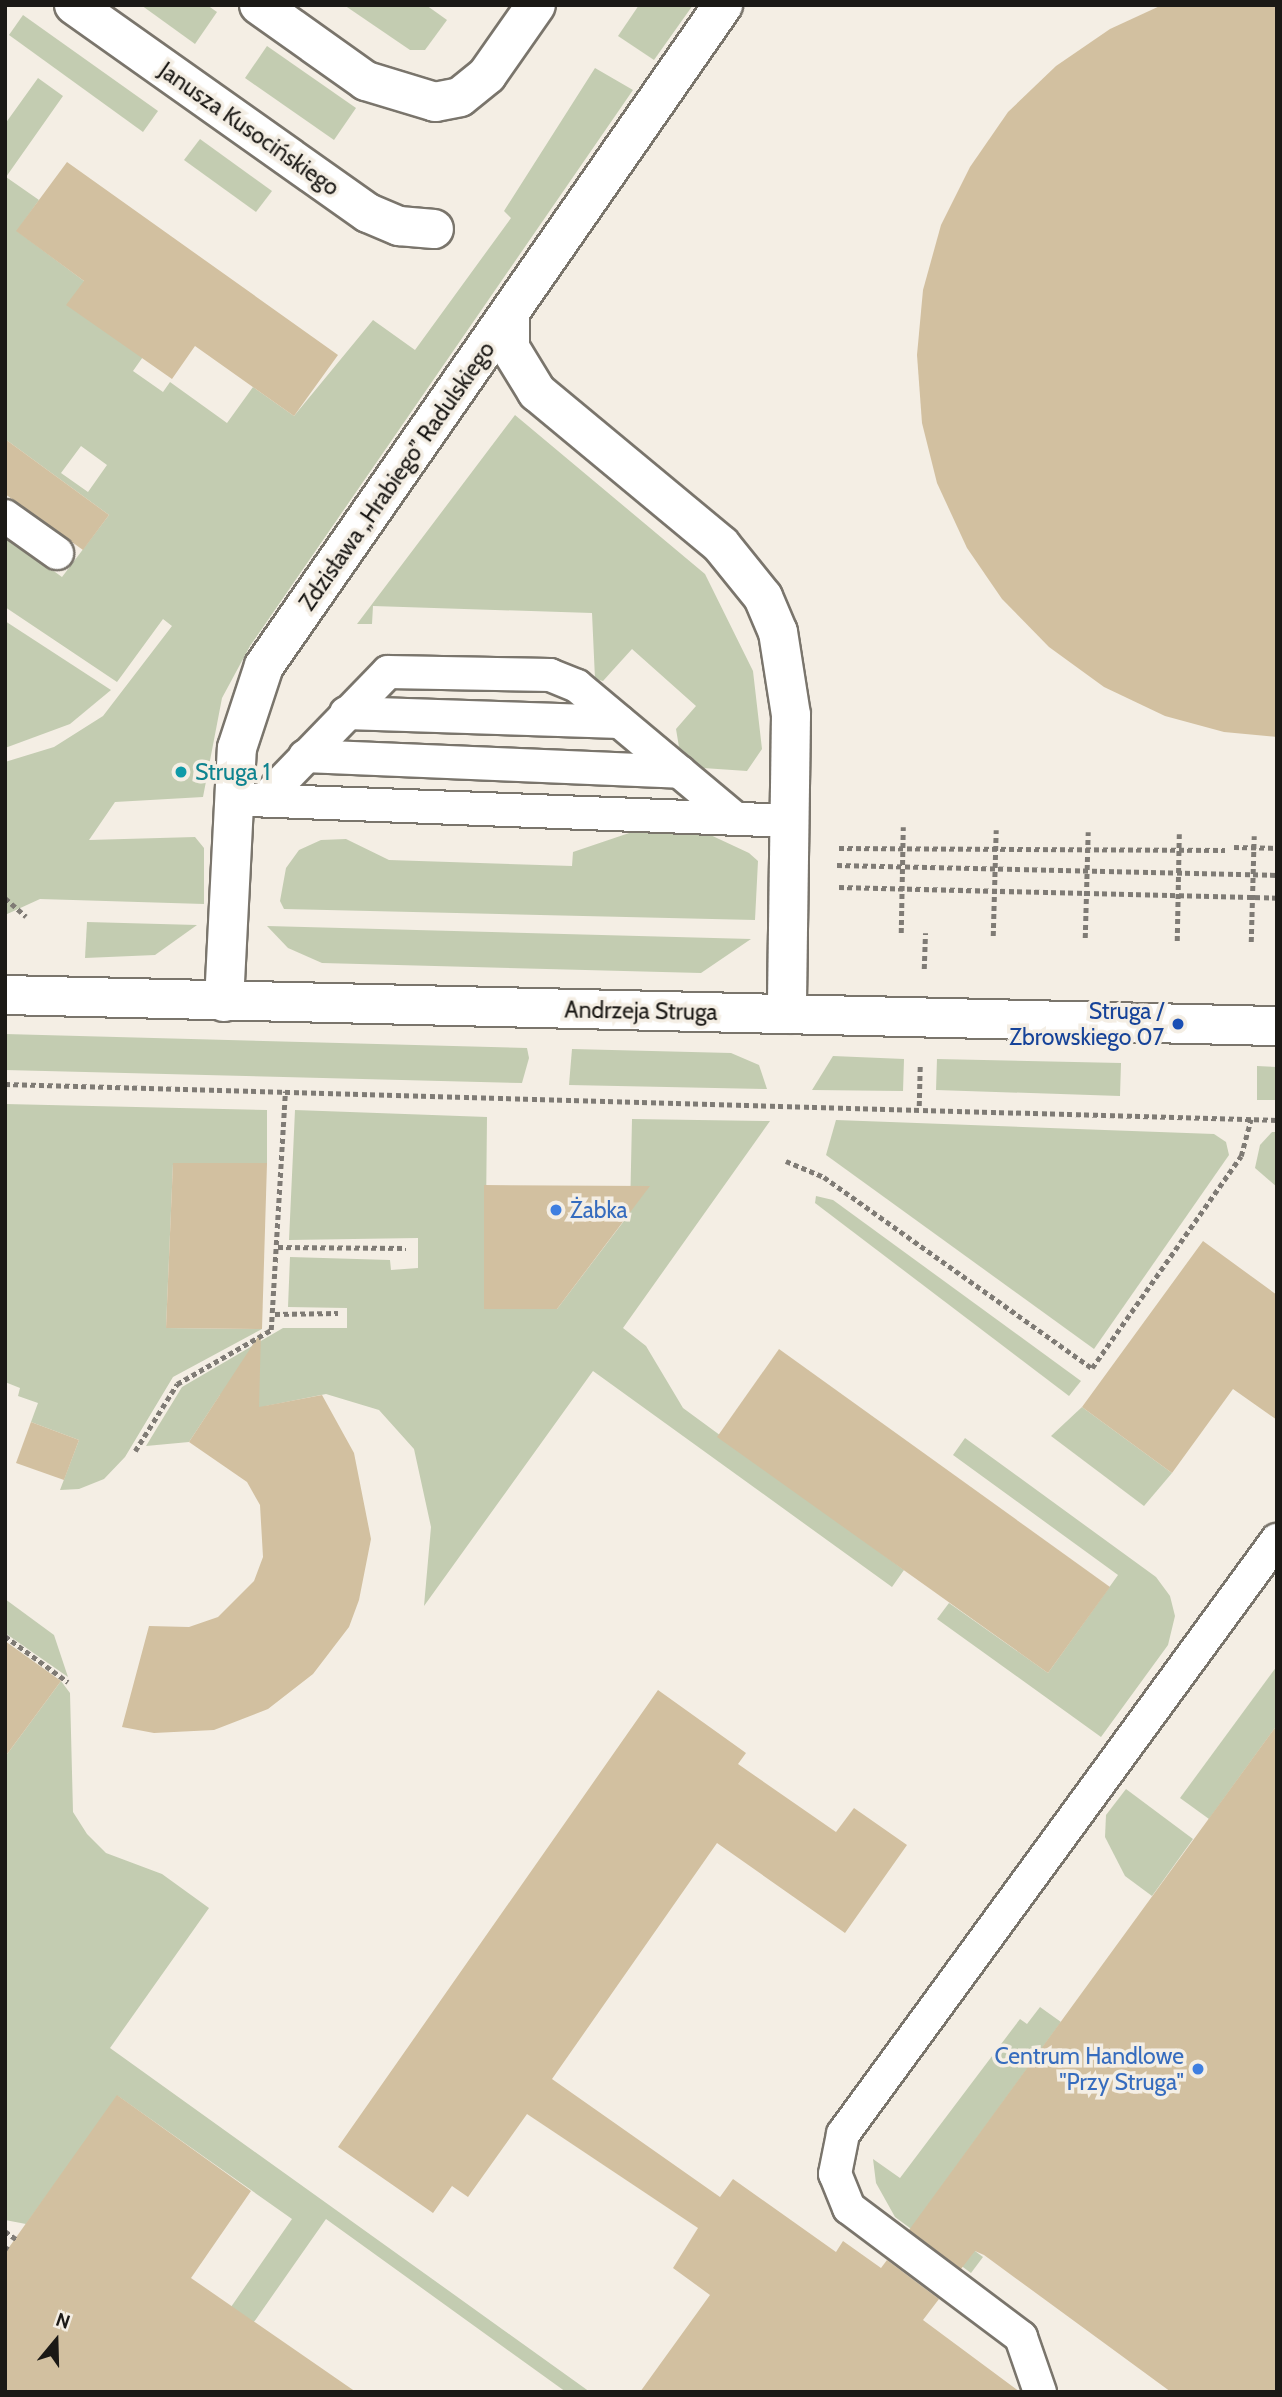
<!DOCTYPE html>
<meta charset="utf-8">
<style>
body{margin:0}
#map{position:relative;width:1282px;height:2397px;overflow:hidden;background:#f4eee4;font-family:Cabin,sans-serif}
div>[style]{position:absolute}
.green>*{inset:0;background:#c3ccb1}
.building>*{inset:0;background:#d2c0a0}
.path>*{height:4.5px;margin-top:-2.25px;transform-origin:0;background:repeating-linear-gradient(90deg,#7f7b75 0 5px,transparent 0 8.5px)}
.roads{filter:drop-shadow(2px 0 #7a756c) drop-shadow(-2px 0 #7a756c) drop-shadow(0 2px #7a756c) drop-shadow(0 -2px #7a756c)}
.service>*{height:32px;margin:-16px;padding:0 16px;transform-origin:16px;border-radius:16px;background:#fff}
.minor>*{height:38px;margin:-19px;padding:0 19px;transform-origin:19px;border-radius:19px;background:#fff}
.tertiary>*{height:38px;margin:-19px;padding:0 19px;transform-origin:19px;border-radius:19px;background:#fff}
.dots>*{width:19px;height:19px;translate:-50% -50%;box-sizing:border-box;border:4px solid #f4eee4;border-radius:50%}
span{translate:-50% -50%;white-space:nowrap;text-align:center;line-height:1.15;-webkit-text-stroke:7px #f4eee4;paint-order:stroke}
.street-label{font-size:23px;color:#1b1916}
.culture-label{font-size:23px;color:#0d838f}
.left{translate:0 -50%;text-align:left}
.transit-label{font-size:23px;color:#164399}
.right{translate:-100% -50%;text-align:right}
.shop-label{font-size:23px;color:#366cbe}
.frame{position:absolute;inset:0;border:7px solid #1b1916;pointer-events:none}
.north{position:absolute;left:21px;top:2306px;width:70px;height:70px;-webkit-text-stroke:5px #f4eee4;paint-order:stroke;rotate:19deg;font-size:19px;font-weight:700;line-height:28px;text-align:center;color:#1b1916}
.north::after{content:'';display:block;margin:auto;width:24px;height:32px;background:#1b1916;clip-path:polygon(50% 0,100% 100%,50% 72%,0 100%)}
</style>
<div id="map">
<div class="green">
<i style="clip-path:polygon(141px 5px,207px 5px,217px 12px,195px 44px)"></i>
<i style="clip-path:polygon(344px 5px,426px 5px,447px 20px,425px 50px,410px 50px)"></i>
<i style="clip-path:polygon(639px 5px,693px 5px,654px 60px,618px 36px)"></i>
<i style="clip-path:polygon(23px 15px,158px 111px,143px 132px,9px 35px)"></i>
<i style="clip-path:polygon(267px 46px,356px 108px,334px 140px,245px 78px)"></i>
<i style="clip-path:polygon(evenodd,595px 68px,633px 90px,250px 646px,222px 698px,203px 797px,115px 802px,89px 840px,195px 837px,204px 848px,204px 904px,40px 899px,5px 915px,5px 762px,54px 747px,103px 716px,172px 626px,163px 619px,117px 682px,5px 607px,5px 536px,62px 577px,109px 515px,5px 439px,5px 124px,38px 78px,63px 96px,6px 177px,39px 200px,17px 231px,84px 281px,207px 266px,133px 371px,163px 392px,170px 382px,227px 423px,253px 387px,294px 416px,373px 320px,415px 350px,511px 218px,504px 211px,595px 68px,81px 446px,107px 465px,88px 492px,61px 473px,81px 446px)"></i>
<i style="clip-path:polygon(200px 139px,272px 191px,256px 212px,184px 160px)"></i>
<i style="clip-path:polygon(515px 415px,705px 574px,753px 671px,762px 749px,747px 771px,703px 768px,679px 747px,676px 729px,696px 706px,632px 649px,603px 681px,595px 679px,592px 613px,373px 606px,372px 624px,357px 624px)"></i>
<i style="clip-path:polygon(5px 621px,111px 690px,70px 724px,5px 748px)"></i>
<i style="clip-path:polygon(641px 829px,704px 832px,749px 853px,758px 861px,755px 920px,284px 909px,280px 901px,286px 868px,299px 850px,321px 840px,346px 839px,389px 860px,572px 866px,573px 852px)"></i>
<i style="clip-path:polygon(87px 922px,197px 925px,155px 955px,85px 958px)"></i>
<i style="clip-path:polygon(267px 926px,751px 939px,701px 973px,322px 963px,288px 948px)"></i>
<i style="clip-path:polygon(5px 1034px,527px 1048px,529px 1058px,522px 1083px,5px 1070px)"></i>
<i style="clip-path:polygon(572px 1049px,731px 1053px,759px 1065px,767px 1089px,569px 1085px)"></i>
<i style="clip-path:polygon(833px 1056px,904px 1059px,903px 1091px,812px 1090px)"></i>
<i style="clip-path:polygon(937px 1059px,1121px 1063px,1120px 1096px,936px 1090px)"></i>
<i style="clip-path:polygon(1257px 1066px,1277px 1067px,1277px 1100px,1257px 1100px)"></i>
<i style="clip-path:polygon(5px 1104px,267px 1110px,267px 1163px,173px 1164px,166px 1328px,262px 1329px,173px 1377px,125px 1457px,104px 1479px,79px 1489px,60px 1490px,79px 1440px,31px 1422px,38px 1403px,18px 1396px,20px 1388px,5px 1382px)"></i>
<i style="clip-path:polygon(295px 1110px,487px 1117px,485px 1309px,557px 1309px,630px 1213px,632px 1119px,770px 1121px,623px 1328px,646px 1346px,683px 1408px,904px 1570px,892px 1587px,593px 1371px,424px 1606px,431px 1527px,414px 1449px,379px 1410px,326px 1394px,266px 1406px,271px 1427px,220px 1395px,189px 1442px,146px 1446px,182px 1387px,283px 1328px,347px 1328px,347px 1308px,288px 1307px,290px 1257px,390px 1260px,391px 1270px,418px 1268px,418px 1238px,289px 1240px)"></i>
<i style="clip-path:polygon(836px 1120px,1214px 1134px,1226px 1142px,1229px 1155px,1094px 1349px,826px 1155px)"></i>
<i style="clip-path:polygon(1272px 1132px,1277px 1132px,1277px 1187px,1255px 1168px,1260px 1145px)"></i>
<i style="clip-path:polygon(816px 1196px,833px 1200px,1081px 1381px,1069px 1396px,815px 1203px)"></i>
<i style="clip-path:polygon(1082px 1407px,1172px 1473px,1144px 1506px,1051px 1436px)"></i>
<i style="clip-path:polygon(965px 1438px,1156px 1577px,1170px 1596px,1175px 1616px,1168px 1645px,1101px 1737px,937px 1619px,949px 1603px,1048px 1673px,1118px 1575px,953px 1455px)"></i>
<i style="clip-path:polygon(5px 1599px,54px 1635px,68px 1677px,5px 1633px)"></i>
<i style="clip-path:polygon(1277px 1666px,1277px 1725px,1209px 1819px,1180px 1798px)"></i>
<i style="clip-path:polygon(61px 1681px,70px 1693px,73px 1812px,87px 1834px,106px 1853px,162px 1874px,209px 1908px,110px 2048px,590px 2392px,566px 2392px,326px 2219px,205px 2392px,172px 2392px,292px 2219px,118px 2096px,26px 2224px,5px 2220px,5px 1757px)"></i>
<i style="clip-path:polygon(1126px 1789px,1193px 1839px,1152px 1896px,1125px 1876px,1105px 1837px,1106px 1815px)"></i>
<i style="clip-path:polygon(1040px 2007px,1061px 2022px,923px 2212px,983px 2257px,971px 2273px,895px 2217px,876px 2183px,873px 2159px,900px 2178px,1020px 2019px,1027px 2024px)"></i>
</div>
<div class="building">
<i style="clip-path:polygon(1162px 5px,1277px 5px,1277px 737px,1224px 732px,1165px 716px,1104px 687px,1049px 647px,1002px 599px,967px 548px,937px 483px,922px 423px,917px 355px,923px 290px,941px 225px,970px 167px,1008px 112px,1056px 66px,1110px 29px)"></i>
<i style="clip-path:polygon(67px 162px,338px 355px,294px 416px,195px 346px,172px 379px,66px 305px,84px 281px,16px 231px)"></i>
<i style="clip-path:polygon(5px 439px,109px 515px,83px 550px,5px 494px)"></i>
<i style="clip-path:polygon(173px 1163px,267px 1163px,262px 1329px,166px 1328px)"></i>
<i style="clip-path:polygon(484px 1185px,650px 1186px,557px 1309px,484px 1309px)"></i>
<i style="clip-path:polygon(1203px 1241px,1277px 1295px,1277px 1420px,1233px 1389px,1172px 1473px,1082px 1407px)"></i>
<i style="clip-path:polygon(261px 1332px,259px 1407px,322px 1395px,354px 1453px,371px 1539px,359px 1600px,349px 1627px,313px 1674px,268px 1709px,214px 1730px,154px 1733px,122px 1727px,149px 1626px,189px 1627px,218px 1617px,254px 1581px,263px 1557px,260px 1505px,247px 1482px,189px 1442px)"></i>
<i style="clip-path:polygon(779px 1349px,1110px 1587px,1048px 1673px,717px 1437px)"></i>
<i style="clip-path:polygon(31px 1422px,79px 1440px,64px 1480px,16px 1463px)"></i>
<i style="clip-path:polygon(5px 1641px,61px 1681px,5px 1757px)"></i>
<i style="clip-path:polygon(658px 1690px,746px 1753px,738px 1764px,836px 1832px,854px 1808px,907px 1845px,845px 1933px,717px 1843px,552px 2079px,720px 2197px,733px 2179px,836px 2252px,843px 2241px,881px 2268px,887px 2260px,939px 2299px,923px 2320px,1020px 2392px,640px 2392px,710px 2295px,673px 2268px,698px 2228px,527px 2114px,468px 2197px,452px 2186px,433px 2213px,338px 2147px)"></i>
<i style="clip-path:polygon(1277px 1725px,1277px 2392px,1171px 2392px,984px 2255px,975px 2251px,961px 2269px,909px 2230px)"></i>
<i style="clip-path:polygon(117px 2095px,251px 2191px,191px 2278px,356px 2392px,5px 2392px,5px 2253px)"></i>
</div>
<div class="path">
<i style="left:1234px;top:847px;width:43px;rotate:1.3deg"></i>
<i style="left:839px;top:848px;width:386px;rotate:0.3deg"></i>
<i style="left:837px;top:865px;width:440px;rotate:1.3deg"></i>
<i style="left:839px;top:887px;width:438px;rotate:1.4deg"></i>
<i style="left:5px;top:898px;width:28px;rotate:41deg"></i>
<i style="left:901px;top:933px;width:106px;rotate:-88.9deg"></i>
<i style="left:993px;top:936px;width:106px;rotate:-88.4deg"></i>
<i style="left:1085px;top:938px;width:106px;rotate:-88.4deg"></i>
<i style="left:1177px;top:941px;width:107px;rotate:-88.9deg"></i>
<i style="left:1251px;top:942px;width:106px;rotate:-88.4deg"></i>
<i style="left:924px;top:969px;width:36px;rotate:-88deg"></i>
<i style="left:5px;top:1084px;width:1273px;rotate:1.62deg"></i>
<i style="left:919px;top:1106px;width:41px;rotate:-88.6deg"></i>
<i style="left:786px;top:1161px;width:41px;rotate:22.8deg"></i>
<i style="left:824px;top:1177px;width:329px;rotate:35.5deg"></i>
<i style="left:1092px;top:1368px;width:259px;rotate:-54.9deg"></i>
<i style="left:1241px;top:1156px;width:38px;rotate:-75deg"></i>
<i style="left:278px;top:1247px;width:128px;rotate:0.4deg"></i>
<i style="left:275px;top:1314px;width:63px;rotate:-0.9deg"></i>
<i style="left:135px;top:1451px;width:79px;rotate:-57.9deg"></i>
<i style="left:177px;top:1384px;width:108px;rotate:-29.9deg"></i>
<i style="left:271px;top:1330px;width:239px;rotate:-86.6deg"></i>
<i style="left:5px;top:1636px;width:78px;rotate:36.1deg"></i>
<i style="left:5px;top:2231px;width:14px;rotate:36deg"></i>
<i style="left:5px;top:2247px;width:4px;rotate:34deg"></i>
</div>
<div class="roads">
<div class="service">
<i style="left:5px;top:516px;width:64px;rotate:35.4deg"></i>
<i style="left:346px;top:713px;width:274px;rotate:1.9deg"></i>
<i style="left:305px;top:756px;width:375px;rotate:2.4deg"></i>
<i style="left:250px;top:800px;width:541px;rotate:2.22deg"></i>
<i style="left:264px;top:800px;width:178px;rotate:-45.9deg"></i>
<i style="left:388px;top:672px;width:162px;rotate:1.1deg"></i>
<i style="left:550px;top:675px;width:29px;rotate:22deg"></i>
<i style="left:577px;top:686px;width:206px;rotate:39.9deg"></i>
<i style="left:1040px;top:2392px;width:58px;rotate:-109.1deg"></i>
<i style="left:1021px;top:2337px;width:215px;rotate:-143.1deg"></i>
<i style="left:849px;top:2208px;width:37px;rotate:-112deg"></i>
<i style="left:835px;top:2174px;width:41px;rotate:-78.7deg"></i>
<i style="left:843px;top:2134px;width:736px;rotate:-53.85deg"></i>
</div>
<div class="minor">
<i style="left:74px;top:5px;width:360px;rotate:35.3deg"></i>
<i style="left:368px;top:213px;width:34px;rotate:23deg"></i>
<i style="left:399px;top:226px;width:35px;rotate:5deg"></i>
<i style="left:259px;top:5px;width:131px;rotate:35.4deg"></i>
<i style="left:366px;top:81px;width:72px;rotate:16.9deg"></i>
<i style="left:435px;top:102px;width:25px;rotate:-11deg"></i>
<i style="left:460px;top:97px;width:35px;rotate:-39deg"></i>
<i style="left:487px;top:75px;width:85px;rotate:-55deg"></i>
<i style="left:510px;top:318px;width:30px;rotate:90deg"></i>
<i style="left:510px;top:348px;width:52px;rotate:58.5deg"></i>
<i style="left:537px;top:392px;width:239px;rotate:39.7deg"></i>
<i style="left:721px;top:545px;width:67px;rotate:51.1deg"></i>
<i style="left:763px;top:597px;width:38px;rotate:67deg"></i>
<i style="left:778px;top:632px;width:84px;rotate:81.1deg"></i>
<i style="left:791px;top:715px;width:299px;rotate:90.8deg"></i>
<i style="left:224px;top:1002px;width:254px;rotate:-87.1deg"></i>
<i style="left:237px;top:748px;width:86px;rotate:-71.8deg"></i>
<i style="left:264px;top:666px;width:805px;rotate:-55.22deg"></i>
</div>
<div class="tertiary">
<i style="left:5px;top:995px;width:1272px;rotate:1.4deg"></i>
</div>
</div>
<div class="dots">
<i style="left:181px;top:772px;background:#0f9aa8"></i>
<i style="left:1178px;top:1024px;background:#1a4fb4"></i>
<i style="left:556px;top:1210px;background:#3f7fe0"></i>
<i style="left:1198px;top:2069px;background:#3f7fe0"></i>
</div>
<div class="street-label">
<span style="left:249px;top:129px;rotate:35deg">Janusza Kusocińskiego</span>
<span style="left:397px;top:476px;rotate:-55deg">Zdzisława „Hrabiego” Radulskiego</span>
<span style="left:641px;top:1011px;rotate:1deg">Andrzeja Struga</span>
</div>
<div class="culture-label">
<span class="left" style="left:195px;top:772px">Struga 1</span>
</div>
<div class="transit-label">
<span class="right" style="left:1164px;top:1024px">Struga /<br>Zbrowskiego 07</span>
</div>
<div class="shop-label">
<span class="left" style="left:570px;top:1210px">Żabka</span>
<span class="right" style="left:1184px;top:2069px">Centrum Handlowe<br>"Przy Struga"</span>
</div>
<div class="frame"></div>
<div class="north">N</div>
</div>
